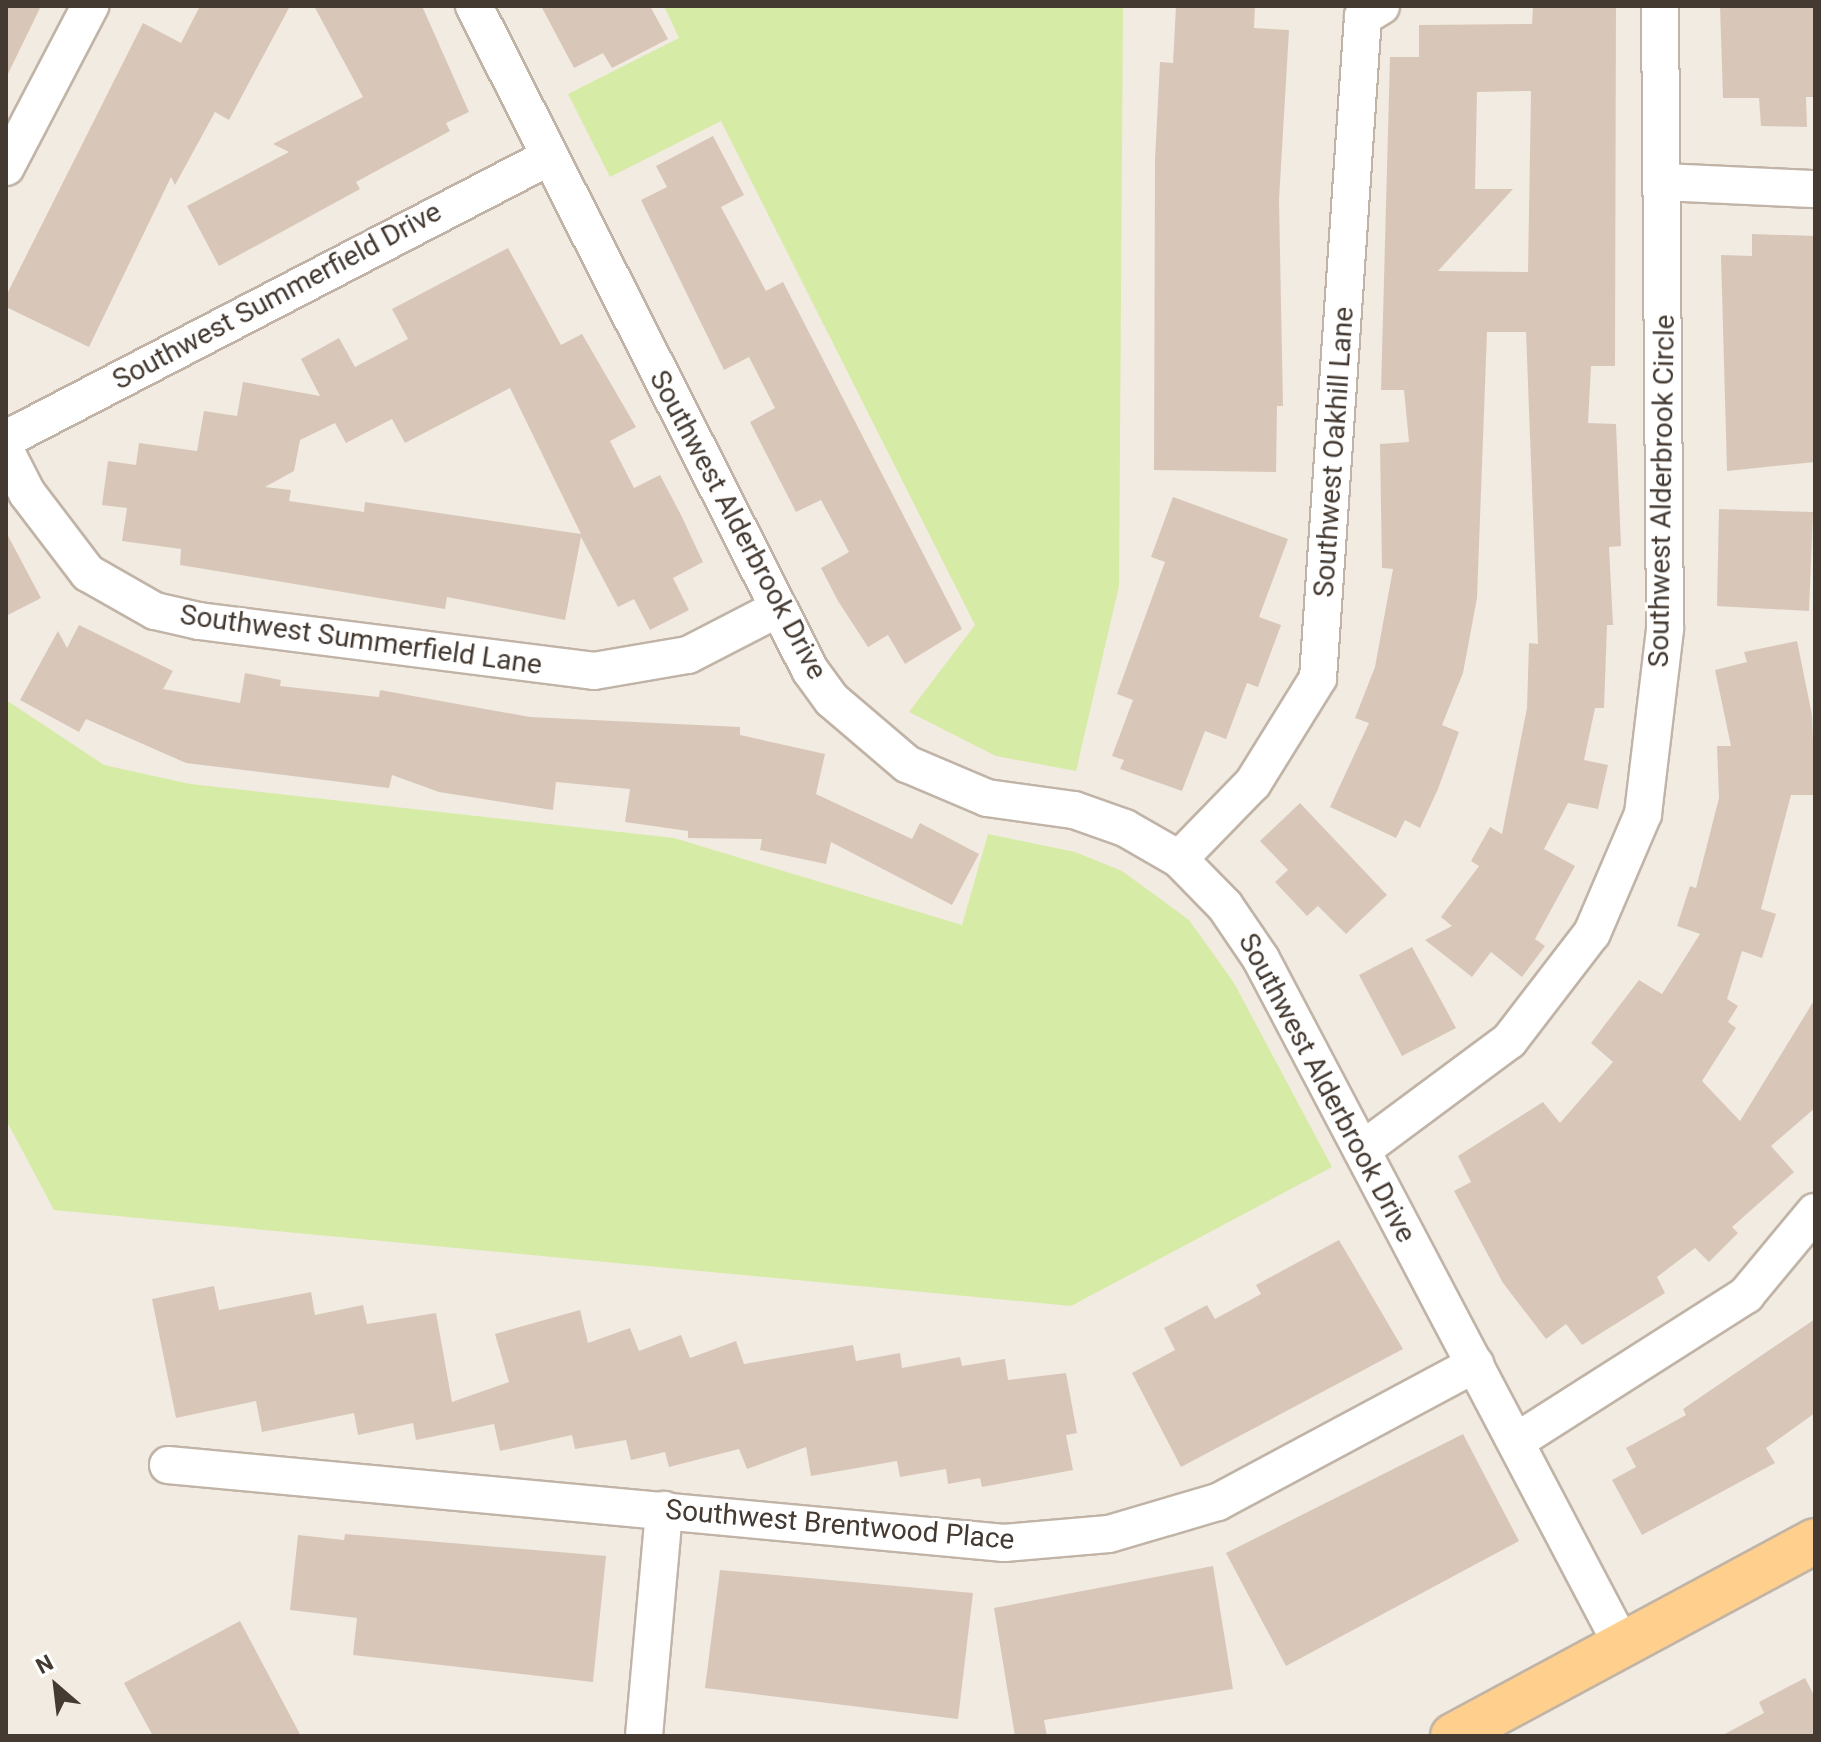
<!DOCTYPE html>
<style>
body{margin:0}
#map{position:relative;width:1821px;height:1742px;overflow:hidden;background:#f2ebe1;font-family:Roboto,sans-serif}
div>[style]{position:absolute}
.green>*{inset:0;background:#d6eba6}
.building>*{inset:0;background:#d8c7b9}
.roads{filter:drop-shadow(2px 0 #c1b4a7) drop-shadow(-2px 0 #c1b4a7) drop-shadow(0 2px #c1b4a7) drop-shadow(0 -2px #c1b4a7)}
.street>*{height:36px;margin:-18px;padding:0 18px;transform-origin:18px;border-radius:18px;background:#fff}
.primary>*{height:44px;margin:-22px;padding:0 22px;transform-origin:22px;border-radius:22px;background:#ffcf8e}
span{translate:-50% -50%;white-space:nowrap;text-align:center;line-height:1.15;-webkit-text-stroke:6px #fff;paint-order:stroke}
.street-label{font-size:28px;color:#443a32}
.frame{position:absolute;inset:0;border:8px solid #443a32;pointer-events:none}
.north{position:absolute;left:16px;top:1646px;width:80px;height:80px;-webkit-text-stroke:6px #fff;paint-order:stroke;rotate:332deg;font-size:22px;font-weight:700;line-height:32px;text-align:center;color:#443a32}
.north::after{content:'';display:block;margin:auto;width:28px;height:36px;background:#443a32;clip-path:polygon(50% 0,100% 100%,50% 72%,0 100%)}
</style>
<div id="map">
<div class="green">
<i style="clip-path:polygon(664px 6px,1123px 6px,1119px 586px,1076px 771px,996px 756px,909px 712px,975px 625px,721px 121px,610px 177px,568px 94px,679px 38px)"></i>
<i style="clip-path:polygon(6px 700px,104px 765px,190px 784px,674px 838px,962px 925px,988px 834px,1075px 852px,1122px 871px,1189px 920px,1234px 983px,1332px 1167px,1071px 1306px,54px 1210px,6px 1120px)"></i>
</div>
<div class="building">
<i style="clip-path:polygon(6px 6px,41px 6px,6px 78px)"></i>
<i style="clip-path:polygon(200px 6px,290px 6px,229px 120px,215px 112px,175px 185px,171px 177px,89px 347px,6px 307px,6px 296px,143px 23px,181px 43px)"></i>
<i style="clip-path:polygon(314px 6px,422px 6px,469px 112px,446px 123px,450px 131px,356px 182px,360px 189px,219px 266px,187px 206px,289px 152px,273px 144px,363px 97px)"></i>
<i style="clip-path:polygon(541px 6px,650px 6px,668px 39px,612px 68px,603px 53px,574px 68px)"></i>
<i style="clip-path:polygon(1176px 6px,1255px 6px,1254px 28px,1289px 30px,1279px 200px,1283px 406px,1277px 406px,1276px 472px,1154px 470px,1155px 159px,1160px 62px,1173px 63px)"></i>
<i style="clip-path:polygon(evenodd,1533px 6px,1616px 6px,1615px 366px,1591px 366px,1588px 423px,1616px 424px,1621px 546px,1609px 547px,1613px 625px,1607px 625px,1604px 708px,1595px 708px,1584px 760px,1608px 765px,1598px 809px,1568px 803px,1544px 849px,1575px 866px,1535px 939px,1545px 946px,1522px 977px,1491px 952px,1472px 977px,1425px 940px,1452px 926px,1441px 917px,1479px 866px,1471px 861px,1490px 827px,1502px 834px,1527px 708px,1529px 643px,1538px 644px,1526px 332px,1487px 332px,1477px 598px,1463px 673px,1442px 725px,1459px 732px,1438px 789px,1420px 828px,1405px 820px,1396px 838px,1330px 807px,1369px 723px,1355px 718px,1375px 667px,1393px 569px,1382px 568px,1380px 444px,1409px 442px,1404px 390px,1381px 390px,1390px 57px,1419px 57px,1419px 25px,1532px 24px,1533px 6px,1531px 91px,1528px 272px,1438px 271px,1513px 189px,1475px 189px,1477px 92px,1531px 91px)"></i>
<i style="clip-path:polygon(1720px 6px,1814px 6px,1815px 97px,1806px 97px,1807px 127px,1761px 126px,1759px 98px,1723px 98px)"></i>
<i style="clip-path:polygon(713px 136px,744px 195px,721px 207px,766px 291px,783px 282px,962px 629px,905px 664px,888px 635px,868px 647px,838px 601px,821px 568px,849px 552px,821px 500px,796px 512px,750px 422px,775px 408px,749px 357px,724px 370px,641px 200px,667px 187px,656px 166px)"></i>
<i style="clip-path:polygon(1752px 234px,1815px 236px,1815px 462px,1727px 471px,1721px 255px,1752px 256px)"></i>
<i style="clip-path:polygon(evenodd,508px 248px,561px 345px,582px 334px,636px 427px,610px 441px,634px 488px,660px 475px,681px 515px,703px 562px,673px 578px,689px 610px,650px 630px,634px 599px,618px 607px,581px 537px,565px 620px,447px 597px,445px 609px,180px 565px,181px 549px,122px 541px,127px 508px,102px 505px,108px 461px,136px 465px,139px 443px,197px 451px,204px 411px,237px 416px,243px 382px,320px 396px,301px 359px,339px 338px,355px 367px,408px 339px,392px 309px,508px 248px,510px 388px,581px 534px,365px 502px,364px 512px,289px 501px,291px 490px,265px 487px,294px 471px,300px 440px,335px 423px,346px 443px,392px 419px,405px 443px,510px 388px)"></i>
<i style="clip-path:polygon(1173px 497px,1288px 539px,1259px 617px,1281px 625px,1258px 687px,1247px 683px,1226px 739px,1205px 731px,1182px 791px,1120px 769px,1124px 760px,1112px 756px,1133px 700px,1117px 694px,1165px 562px,1151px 557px)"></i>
<i style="clip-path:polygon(1719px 509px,1813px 512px,1809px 611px,1717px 606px)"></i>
<i style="clip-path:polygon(6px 532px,41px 598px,6px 616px)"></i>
<i style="clip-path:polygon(79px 625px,173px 671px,163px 689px,240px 703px,245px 673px,281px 680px,280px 686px,379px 697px,380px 690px,530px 717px,740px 727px,740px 735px,825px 754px,816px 794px,912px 839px,920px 823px,979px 854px,952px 905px,831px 842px,826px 864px,760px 850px,762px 839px,688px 838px,688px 831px,625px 822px,630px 789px,556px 782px,553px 810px,439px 792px,392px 775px,389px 788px,186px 763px,86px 719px,79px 732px,20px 700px,58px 631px,67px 648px)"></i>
<i style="clip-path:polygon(1797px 641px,1812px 715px,1815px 795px,1791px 795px,1761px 909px,1776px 914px,1762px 958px,1742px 951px,1727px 999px,1738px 1006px,1728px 1022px,1736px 1028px,1702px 1081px,1740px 1121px,1815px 999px,1815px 1108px,1771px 1146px,1794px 1172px,1732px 1227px,1738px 1233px,1709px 1262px,1695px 1248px,1657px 1277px,1665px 1293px,1582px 1345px,1566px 1324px,1546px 1339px,1503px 1283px,1454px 1191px,1471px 1182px,1458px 1156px,1543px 1102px,1560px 1123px,1613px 1062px,1591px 1043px,1639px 980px,1662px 994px,1700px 934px,1677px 926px,1690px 886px,1696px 888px,1719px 798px,1717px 746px,1731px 746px,1715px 670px,1747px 662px,1744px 652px)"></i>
<i style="clip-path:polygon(1300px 803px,1387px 895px,1346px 934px,1318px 906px,1307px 916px,1275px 882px,1288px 870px,1260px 841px)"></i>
<i style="clip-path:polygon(1412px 947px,1456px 1028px,1402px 1056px,1359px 975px)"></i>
<i style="clip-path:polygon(1339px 1240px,1403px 1349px,1181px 1467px,1132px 1373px,1175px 1350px,1164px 1328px,1207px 1305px,1215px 1319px,1261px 1294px,1256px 1285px)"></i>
<i style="clip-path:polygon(214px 1286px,219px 1310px,311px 1292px,315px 1315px,363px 1305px,367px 1324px,436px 1313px,452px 1402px,509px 1382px,495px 1334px,580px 1310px,588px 1343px,630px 1328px,639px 1351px,681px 1335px,690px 1358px,736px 1341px,744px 1364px,853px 1345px,856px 1361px,900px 1353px,902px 1368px,960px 1357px,962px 1366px,1005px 1359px,1008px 1380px,1066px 1373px,1077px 1433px,1066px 1435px,1073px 1470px,982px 1487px,980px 1478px,948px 1484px,946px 1469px,900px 1477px,897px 1461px,811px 1476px,806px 1447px,747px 1469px,739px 1449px,669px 1467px,665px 1452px,631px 1460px,626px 1440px,575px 1449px,572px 1435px,500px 1451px,494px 1424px,416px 1440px,413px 1423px,358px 1435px,354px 1413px,262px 1432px,256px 1401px,176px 1418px,152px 1299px)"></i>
<i style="clip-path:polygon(1815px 1319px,1815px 1413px,1766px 1448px,1775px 1463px,1642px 1535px,1612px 1480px,1636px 1467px,1626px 1448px,1686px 1415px,1683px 1409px)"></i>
<i style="clip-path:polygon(1463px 1434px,1519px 1541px,1286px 1666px,1226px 1553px)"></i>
<i style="clip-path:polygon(345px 1534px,606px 1556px,593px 1682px,353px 1655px,357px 1618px,290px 1610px,298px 1535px,344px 1540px)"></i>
<i style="clip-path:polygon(1213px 1566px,1233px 1689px,1044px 1720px,1047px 1736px,1015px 1736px,994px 1608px)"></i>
<i style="clip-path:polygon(720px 1570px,973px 1593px,958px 1719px,705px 1688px)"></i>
<i style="clip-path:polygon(240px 1621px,301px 1736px,153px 1736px,124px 1683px)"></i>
<i style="clip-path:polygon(1805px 1678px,1815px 1697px,1815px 1736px,1721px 1736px,1764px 1713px,1759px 1702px)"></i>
</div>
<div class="roads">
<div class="street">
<i style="left:474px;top:6px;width:744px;rotate:63.16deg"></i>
<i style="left:810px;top:670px;width:37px;rotate:54deg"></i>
<i style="left:832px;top:700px;width:99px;rotate:40.5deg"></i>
<i style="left:907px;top:764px;width:87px;rotate:23deg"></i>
<i style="left:987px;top:798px;width:88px;rotate:7.9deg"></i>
<i style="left:1074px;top:810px;width:54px;rotate:19.4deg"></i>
<i style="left:1125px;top:828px;width:62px;rotate:29.9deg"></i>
<i style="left:1179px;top:859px;width:66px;rotate:45.6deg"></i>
<i style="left:1225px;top:906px;width:64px;rotate:55.8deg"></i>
<i style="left:1261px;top:959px;width:775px;rotate:62.24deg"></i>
<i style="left:6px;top:167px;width:182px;rotate:-62.4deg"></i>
<i style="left:1665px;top:182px;width:150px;rotate:2.7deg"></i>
<i style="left:6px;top:439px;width:612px;rotate:-27.44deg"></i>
<i style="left:6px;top:452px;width:46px;rotate:62.9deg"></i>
<i style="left:27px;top:493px;width:101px;rotate:52.7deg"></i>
<i style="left:88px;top:573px;width:77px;rotate:29.6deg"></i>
<i style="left:155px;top:611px;width:45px;rotate:12.8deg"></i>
<i style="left:199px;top:621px;width:398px;rotate:7.2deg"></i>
<i style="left:594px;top:671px;width:95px;rotate:-9.7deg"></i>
<i style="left:688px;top:655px;width:102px;rotate:-27.3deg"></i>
<i style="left:1179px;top:859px;width:106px;rotate:-45.8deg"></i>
<i style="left:1253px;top:783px;width:123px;rotate:-58.2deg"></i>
<i style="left:1318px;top:678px;width:663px;rotate:-86.11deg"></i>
<i style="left:1363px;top:17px;width:21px;rotate:-31deg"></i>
<i style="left:1362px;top:1150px;width:183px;rotate:-36.6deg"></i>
<i style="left:1509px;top:1041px;width:136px;rotate:-52.5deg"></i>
<i style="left:1592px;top:933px;width:129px;rotate:-66.8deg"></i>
<i style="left:1643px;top:814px;width:186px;rotate:-83.2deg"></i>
<i style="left:1665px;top:629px;width:623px;rotate:-90.46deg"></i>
<i style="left:1517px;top:1441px;width:272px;rotate:-32.5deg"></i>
<i style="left:1746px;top:1295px;width:108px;rotate:-50.3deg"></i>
<i style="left:168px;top:1465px;width:840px;rotate:5.33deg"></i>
<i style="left:1004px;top:1543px;width:105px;rotate:-4.9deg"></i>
<i style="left:1109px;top:1534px;width:114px;rotate:-16.4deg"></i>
<i style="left:1218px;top:1502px;width:292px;rotate:-28.2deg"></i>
<i style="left:644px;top:1736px;width:227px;rotate:-84.9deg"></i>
</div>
<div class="primary">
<i style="left:1453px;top:1736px;width:411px;rotate:-28.3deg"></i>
</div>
</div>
<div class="street-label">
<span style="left:277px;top:296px;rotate:-28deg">Southwest Summerfield Drive</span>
<span style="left:1334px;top:452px;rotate:-86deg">Southwest Oakhill Lane</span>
<span style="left:1662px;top:491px;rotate:-89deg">Southwest Alderbrook Circle</span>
<span style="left:738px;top:525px;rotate:62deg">Southwest Alderbrook Drive</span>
<span style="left:361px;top:640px;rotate:8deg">Southwest Summerfield Lane</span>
<span style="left:1327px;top:1088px;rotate:62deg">Southwest Alderbrook Drive</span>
<span style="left:840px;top:1525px;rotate:5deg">Southwest Brentwood Place</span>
</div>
<div class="frame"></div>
<div class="north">N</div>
</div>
